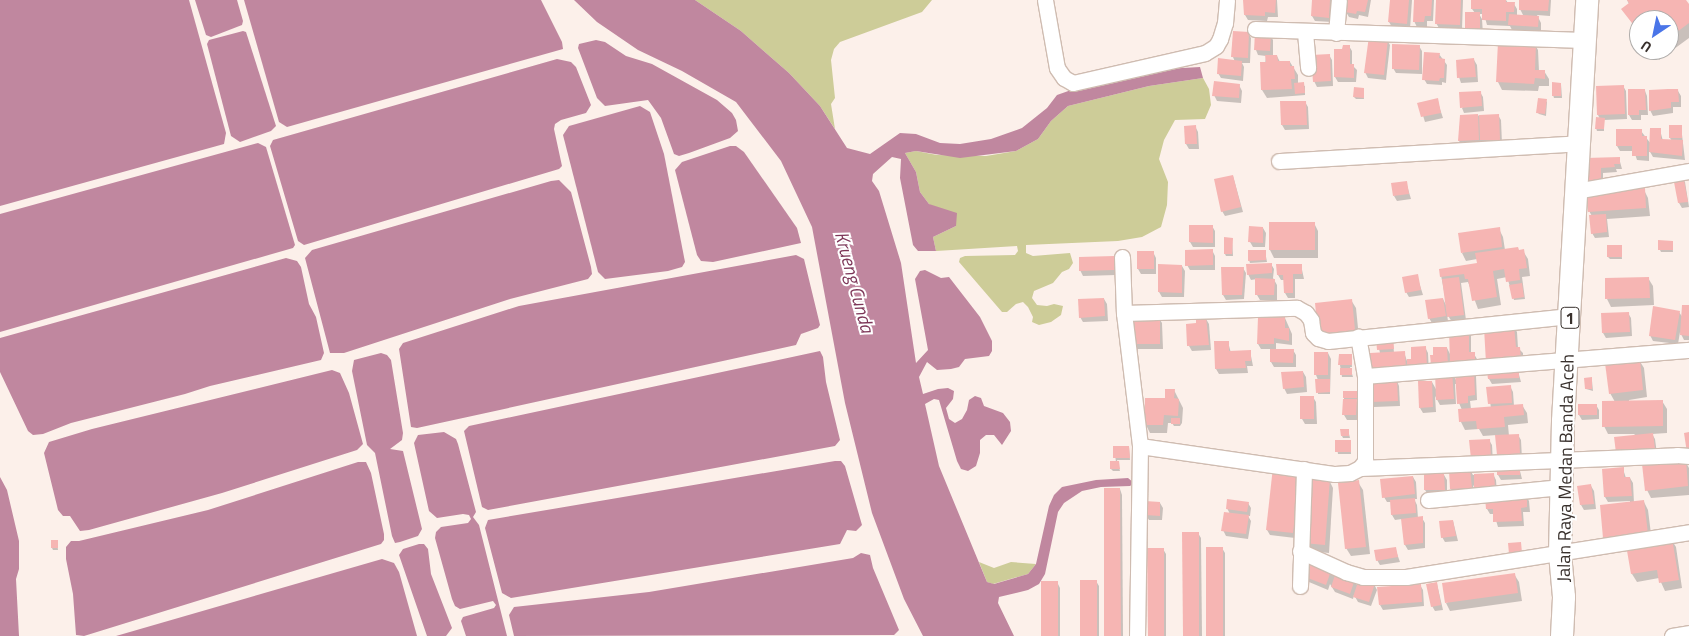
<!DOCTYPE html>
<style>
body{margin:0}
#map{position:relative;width:1689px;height:636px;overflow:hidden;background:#fcf0ea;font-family:"Titillium Web",sans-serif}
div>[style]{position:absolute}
.green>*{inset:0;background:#cdcc98}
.water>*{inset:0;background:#c0879f}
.shadow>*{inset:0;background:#0003}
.building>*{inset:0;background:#f6b5b3}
.roads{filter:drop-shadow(1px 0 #cfbcb1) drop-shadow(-1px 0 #cfbcb1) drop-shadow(0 1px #cfbcb1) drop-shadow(0 -1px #cfbcb1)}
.minor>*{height:15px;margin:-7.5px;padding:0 7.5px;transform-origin:7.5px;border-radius:7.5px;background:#fff}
.highway>*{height:22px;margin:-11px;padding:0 11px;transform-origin:11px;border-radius:11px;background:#fff}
span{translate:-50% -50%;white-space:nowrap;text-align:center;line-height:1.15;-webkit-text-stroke:4px #fff;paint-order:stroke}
.shield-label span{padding:1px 4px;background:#fff;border:1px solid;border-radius:4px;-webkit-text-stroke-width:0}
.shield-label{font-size:16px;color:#39312d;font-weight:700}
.street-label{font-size:18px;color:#39312d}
.water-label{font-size:19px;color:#7d3658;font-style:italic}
.north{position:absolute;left:1629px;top:10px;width:50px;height:50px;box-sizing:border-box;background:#fff;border:1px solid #b0adab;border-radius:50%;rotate:214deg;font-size:14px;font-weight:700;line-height:20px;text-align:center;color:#39312d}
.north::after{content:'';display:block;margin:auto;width:18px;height:22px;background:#4a75e8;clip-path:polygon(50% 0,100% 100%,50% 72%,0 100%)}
</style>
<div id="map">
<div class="green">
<i style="clip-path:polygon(695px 0,932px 0,922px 12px,840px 42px,834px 49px,831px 60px,835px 98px,831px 104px,835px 129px,820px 106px,789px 73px,741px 31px)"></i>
<i style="clip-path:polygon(1203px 78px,1209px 89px,1211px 105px,1205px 119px,1175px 120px,1164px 140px,1159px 159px,1168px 182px,1167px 205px,1161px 227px,1142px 237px,1118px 241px,1026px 245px,1026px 253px,1033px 256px,1070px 253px,1073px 263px,1069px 269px,1062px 272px,1053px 283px,1034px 291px,1032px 298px,1037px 305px,1047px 306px,1054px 304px,1063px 306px,1061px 315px,1051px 322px,1039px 325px,1032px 322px,1033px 317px,1028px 307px,1023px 302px,1016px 304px,1007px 312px,1002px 312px,959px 262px,960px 258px,965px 256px,1015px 255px,1018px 251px,1017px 246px,936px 251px,933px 237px,956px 226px,929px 204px,920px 192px,916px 172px,905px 153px,916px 151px,937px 155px,986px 156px,1016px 151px,1038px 139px,1051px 121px,1068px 106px,1149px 86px)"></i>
<i style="clip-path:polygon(979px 562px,994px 568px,1011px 562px,1036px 564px,1028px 574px,993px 584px,987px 582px)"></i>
</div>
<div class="water">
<i style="clip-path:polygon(0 0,189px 0,226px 133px,224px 144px,0 206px)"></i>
<i style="clip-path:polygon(195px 0,237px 0,243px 21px,242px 25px,211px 37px,206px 35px)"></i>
<i style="clip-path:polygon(244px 0,541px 0,562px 42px,563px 49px,287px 127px,279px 122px)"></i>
<i style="clip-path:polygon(574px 0,695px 0,741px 31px,789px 73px,820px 106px,847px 148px,870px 154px,900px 133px,916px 134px,940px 143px,960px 144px,991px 139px,1022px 128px,1047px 108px,1057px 95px,1074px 89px,1165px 69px,1200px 67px,1203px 78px,1149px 86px,1068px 106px,1051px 121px,1038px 139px,1016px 151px,960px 158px,916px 151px,905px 153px,916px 172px,920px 192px,929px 204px,957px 213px,956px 226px,933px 237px,936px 251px,918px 251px,913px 245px,900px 178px,901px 159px,892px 157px,873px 174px,872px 181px,879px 191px,901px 263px,916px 363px,928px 350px,915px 279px,920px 271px,925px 270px,941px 278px,949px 277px,980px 317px,992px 341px,992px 351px,989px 356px,965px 359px,959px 367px,951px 369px,937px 370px,927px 362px,919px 377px,923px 394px,938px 389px,948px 388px,954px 391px,953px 399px,946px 408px,949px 419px,955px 423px,962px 419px,967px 410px,969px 400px,975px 396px,981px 398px,984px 406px,1003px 413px,1010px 422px,1011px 431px,1002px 445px,994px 435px,986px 435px,980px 440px,980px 453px,976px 466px,968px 471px,961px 469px,957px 461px,939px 400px,934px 399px,925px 404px,939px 466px,987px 582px,994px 584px,1028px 574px,1036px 564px,1049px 506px,1054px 495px,1062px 487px,1096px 480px,1128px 478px,1134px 483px,1130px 486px,1101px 487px,1082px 491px,1064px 503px,1058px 512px,1045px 574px,1039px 584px,1028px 590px,999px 597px,998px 603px,1014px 636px,923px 636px,904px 599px,872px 513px,845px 403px,812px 227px,781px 161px,736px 102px,682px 71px,638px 50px,597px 22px)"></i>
<i style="clip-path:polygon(243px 31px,246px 32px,276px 126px,271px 131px,240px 142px,231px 136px,207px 44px,209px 40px)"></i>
<i style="clip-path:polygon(596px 40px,605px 42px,626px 56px,652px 64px,717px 100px,732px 113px,736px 120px,738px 131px,730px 138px,689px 153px,679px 156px,674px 154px,661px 118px,648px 100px,605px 106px,597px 98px,578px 48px,579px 44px)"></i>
<i style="clip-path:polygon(557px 59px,571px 62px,576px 67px,591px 105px,586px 113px,561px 120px,555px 124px,554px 129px,562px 166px,559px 169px,304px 245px,298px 241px,270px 146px,273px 140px)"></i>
<i style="clip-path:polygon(640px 106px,650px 112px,664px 154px,685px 262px,682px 267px,668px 271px,605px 279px,598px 272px,563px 135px,569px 126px)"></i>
<i style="clip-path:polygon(258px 143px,266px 147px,295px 245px,293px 248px,0 332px,0 214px)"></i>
<i style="clip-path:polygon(730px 146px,736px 146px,744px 152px,797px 228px,801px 243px,713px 262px,701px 261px,697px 255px,675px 170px,682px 162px)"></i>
<i style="clip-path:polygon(559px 180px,571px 192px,591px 267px,592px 274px,588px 279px,510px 299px,344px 353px,330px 353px,305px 258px,312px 250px,551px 181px)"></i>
<i style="clip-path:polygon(796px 255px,804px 259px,820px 325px,818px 328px,801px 334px,796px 345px,417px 428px,411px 427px,399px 349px,403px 343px,519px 306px)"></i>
<i style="clip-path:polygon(286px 258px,297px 261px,301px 267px,309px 304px,316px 317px,324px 353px,321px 360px,210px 386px,185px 394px,71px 423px,43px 434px,33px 435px,28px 431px,0 372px,0 338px)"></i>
<i style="clip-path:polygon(820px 351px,823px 357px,826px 382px,840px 440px,835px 446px,488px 510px,482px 507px,464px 431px,469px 426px)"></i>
<i style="clip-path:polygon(381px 353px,387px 355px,391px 360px,403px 433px,402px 440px,390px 449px,403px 451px,422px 529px,418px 536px,400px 542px,395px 543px,392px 536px,375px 453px,367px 445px,352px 371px,354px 360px)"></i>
<i style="clip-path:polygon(332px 370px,340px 373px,349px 393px,363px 444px,357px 450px,222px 493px,89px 530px,80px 531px,70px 516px,63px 516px,58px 510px,44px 453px,49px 442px,92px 429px)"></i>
<i style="clip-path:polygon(444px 432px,456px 439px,458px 444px,476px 512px,473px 517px,479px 525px,507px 636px,466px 636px,461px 621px,463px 617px,494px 608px,496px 605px,493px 601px,460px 609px,455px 606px,452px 599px,435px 538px,436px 532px,441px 527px,468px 523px,471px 519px,469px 515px,463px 514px,437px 518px,429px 511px,414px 443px,418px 435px)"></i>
<i style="clip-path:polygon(835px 461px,841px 461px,845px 466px,862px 525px,856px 531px,847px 530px,840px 544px,511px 598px,502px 593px,485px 528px,488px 520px)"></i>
<i style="clip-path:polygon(358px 462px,366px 462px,371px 473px,384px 534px,384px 540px,381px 544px,84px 636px,76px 635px,73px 594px,66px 559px,66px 547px,71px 541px,79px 541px,208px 510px)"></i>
<i style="clip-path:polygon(0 477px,7px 490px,19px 541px,19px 569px,16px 579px,19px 636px,0 636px)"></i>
<i style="clip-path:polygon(419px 544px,424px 544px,428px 549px,431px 574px,452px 628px,446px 636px,427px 636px,399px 555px,403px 549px)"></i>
<i style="clip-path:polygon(861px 553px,870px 555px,873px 568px,899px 630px,894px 635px,514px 636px,509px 615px,514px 607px,649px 592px,853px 558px)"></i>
<i style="clip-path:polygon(382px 559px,394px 563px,399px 572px,417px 636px,116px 636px)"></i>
</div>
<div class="shadow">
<i style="clip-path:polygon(1245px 0,1277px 0,1278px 17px,1268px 17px,1267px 21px,1248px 20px,1245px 15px)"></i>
<i style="clip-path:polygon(1313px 0,1331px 0,1332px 22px,1315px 21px,1312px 16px)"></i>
<i style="clip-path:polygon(1348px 0,1371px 0,1368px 17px,1359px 15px,1358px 19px,1349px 17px,1346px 12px)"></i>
<i style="clip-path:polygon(1391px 0,1412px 0,1410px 29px,1392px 27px,1389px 22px)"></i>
<i style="clip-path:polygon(1415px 0,1434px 0,1433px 21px,1427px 21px,1427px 27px,1417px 27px,1414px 21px)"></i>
<i style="clip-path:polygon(1437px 0,1463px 0,1462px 29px,1439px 28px,1436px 23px)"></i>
<i style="clip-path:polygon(1472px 0,1506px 0,1508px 3px,1514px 4px,1517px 9px,1517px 16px,1524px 17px,1520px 9px,1520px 0,1551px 0,1550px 16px,1537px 15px,1541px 23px,1541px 31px,1512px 30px,1510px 26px,1487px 25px,1484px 14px,1479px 14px,1482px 19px,1483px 34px,1470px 34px,1475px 13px,1472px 9px)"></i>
<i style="clip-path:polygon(1627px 0,1684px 0,1689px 6px,1689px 38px,1659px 60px,1652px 50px,1669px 50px,1669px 20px,1639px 20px,1639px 33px,1623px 9px,1629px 4px)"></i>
<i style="clip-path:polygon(1248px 33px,1251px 38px,1250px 63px,1242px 63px,1244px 67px,1243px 81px,1221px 78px,1218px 73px,1235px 62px,1233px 57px)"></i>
<i style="clip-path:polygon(1256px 35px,1270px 35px,1273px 40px,1273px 56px,1277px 56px,1280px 62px,1290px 62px,1298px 75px,1298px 84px,1305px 86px,1305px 95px,1267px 98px,1262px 90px,1266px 56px,1258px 55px,1256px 50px)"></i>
<i style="clip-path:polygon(1387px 40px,1390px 45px,1386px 80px,1368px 78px,1365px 72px)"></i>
<i style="clip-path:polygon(1535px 45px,1538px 50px,1539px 71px,1544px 71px,1549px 79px,1549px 86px,1539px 86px,1538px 91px,1502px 90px,1498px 82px)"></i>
<i style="clip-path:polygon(1349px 46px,1352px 51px,1352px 65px,1357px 70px,1356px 82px,1338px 82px,1335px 77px,1344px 51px)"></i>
<i style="clip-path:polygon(1419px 46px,1422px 51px,1422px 74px,1396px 73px,1393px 68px)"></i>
<i style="clip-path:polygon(1439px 54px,1447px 65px,1446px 83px,1442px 82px,1442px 85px,1427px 84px,1424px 79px)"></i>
<i style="clip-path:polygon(1329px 55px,1332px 60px,1333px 86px,1317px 87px,1314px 81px)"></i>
<i style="clip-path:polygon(1474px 60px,1477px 65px,1478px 82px,1461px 83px,1459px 77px)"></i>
<i style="clip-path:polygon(1561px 84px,1562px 98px,1554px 98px,1553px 95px)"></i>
<i style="clip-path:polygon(1239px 85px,1242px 91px,1241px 103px,1217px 101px,1214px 95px)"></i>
<i style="clip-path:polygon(1623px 86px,1626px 91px,1627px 119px,1604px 120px,1604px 131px,1597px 131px,1596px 128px,1600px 119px,1598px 115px)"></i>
<i style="clip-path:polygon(1363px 89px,1364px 99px,1356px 99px,1354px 97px)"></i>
<i style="clip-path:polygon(1645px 91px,1647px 96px,1648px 115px,1641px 115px,1641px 120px,1632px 120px,1629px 115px)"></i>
<i style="clip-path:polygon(1678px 91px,1681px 96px,1681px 107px,1673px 107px,1673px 113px,1653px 116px,1650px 110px)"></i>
<i style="clip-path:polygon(1480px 92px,1483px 97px,1484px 111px,1464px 113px,1462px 108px)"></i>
<i style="clip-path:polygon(1437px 100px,1443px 118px,1425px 122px,1419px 103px)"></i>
<i style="clip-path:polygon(1547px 101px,1546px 116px,1539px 114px,1537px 112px)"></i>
<i style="clip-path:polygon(1305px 102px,1308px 107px,1309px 129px,1285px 130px,1282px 125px)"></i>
<i style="clip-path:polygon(1498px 115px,1501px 120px,1502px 144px,1462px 146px,1459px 141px,1461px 116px)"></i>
<i style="clip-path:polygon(1195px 126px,1198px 132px,1199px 149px,1189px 149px,1186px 144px,1186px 127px)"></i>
<i style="clip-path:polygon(1681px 126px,1685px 160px,1653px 157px,1649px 150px,1649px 161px,1637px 160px,1634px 151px,1620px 151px,1617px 146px,1641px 131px,1651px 144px,1660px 130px,1663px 141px,1672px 141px,1670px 138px)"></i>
<i style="clip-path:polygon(1619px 158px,1622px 169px,1616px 169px,1617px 172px,1603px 173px,1603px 185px,1591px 185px,1588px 180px,1587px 159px)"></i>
<i style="clip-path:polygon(1233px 176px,1243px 212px,1225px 216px,1222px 211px)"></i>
<i style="clip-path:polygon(1682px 177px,1685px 182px,1689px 207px,1682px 208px,1679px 203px)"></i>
<i style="clip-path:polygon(1406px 182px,1411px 199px,1397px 201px,1394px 196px)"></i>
<i style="clip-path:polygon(1644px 190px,1648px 198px,1650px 216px,1607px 219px,1609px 237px,1595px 238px,1592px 233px,1592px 216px,1589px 211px)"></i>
<i style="clip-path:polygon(1314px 223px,1318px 231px,1318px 258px,1274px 258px,1270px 250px)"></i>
<i style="clip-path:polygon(1190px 226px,1212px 226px,1215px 231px,1215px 247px,1193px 247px,1190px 242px)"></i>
<i style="clip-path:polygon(1263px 228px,1266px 233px,1265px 247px,1253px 247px,1250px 242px)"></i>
<i style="clip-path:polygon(1499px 229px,1503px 237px,1505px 250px,1523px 251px,1528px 259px,1530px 276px,1522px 277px,1525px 299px,1514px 300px,1507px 277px,1497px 279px,1501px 305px,1478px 309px,1468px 282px,1461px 283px,1466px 320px,1452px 322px,1447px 314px,1448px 321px,1432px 323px,1429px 318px,1443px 299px,1447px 307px,1440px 270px,1478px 264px,1477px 259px,1466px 261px,1462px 253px)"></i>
<i style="clip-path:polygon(1232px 239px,1233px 256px,1226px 256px,1225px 254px)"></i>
<i style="clip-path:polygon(1672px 242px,1673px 252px,1661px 252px,1660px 250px)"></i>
<i style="clip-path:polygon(1621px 246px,1622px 259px,1610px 259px,1608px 257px)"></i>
<i style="clip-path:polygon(1212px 250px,1215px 256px,1215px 270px,1190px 270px,1187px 265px)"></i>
<i style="clip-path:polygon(1265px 251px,1267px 262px,1250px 263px,1249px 260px)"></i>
<i style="clip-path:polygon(1153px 252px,1156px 258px,1156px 274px,1141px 274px,1138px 269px)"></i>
<i style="clip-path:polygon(1113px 258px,1116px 263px,1116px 275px,1083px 276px,1080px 270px)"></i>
<i style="clip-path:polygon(1271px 264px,1274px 269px,1273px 278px,1277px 285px,1277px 300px,1260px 300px,1257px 295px,1257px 279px,1251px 280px,1248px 274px)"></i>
<i style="clip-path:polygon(1301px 265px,1304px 279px,1295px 279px,1295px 298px,1288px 298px,1285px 293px,1284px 280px,1281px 280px,1278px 275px)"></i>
<i style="clip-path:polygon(1182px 266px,1185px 271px,1184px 297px,1162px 297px,1159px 292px)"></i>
<i style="clip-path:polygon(1243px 268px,1246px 273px,1244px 299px,1226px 300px,1223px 295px)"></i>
<i style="clip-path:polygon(1417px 276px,1423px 295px,1409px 297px,1406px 292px)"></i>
<i style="clip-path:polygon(1648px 278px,1653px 286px,1654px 305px,1611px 307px,1607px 299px)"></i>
<i style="clip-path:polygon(1104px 299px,1107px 304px,1108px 321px,1083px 322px,1080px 317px)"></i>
<i style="clip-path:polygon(1351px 300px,1356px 308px,1359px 338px,1319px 334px)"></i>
<i style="clip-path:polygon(1689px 306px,1689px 340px,1684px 340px,1680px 332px,1678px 344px,1653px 341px,1650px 335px,1679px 312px,1683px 318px)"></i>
<i style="clip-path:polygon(1628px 313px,1631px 318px,1632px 336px,1606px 338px,1603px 333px)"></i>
<i style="clip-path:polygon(1159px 318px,1162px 323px,1163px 349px,1135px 349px,1132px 344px)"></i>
<i style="clip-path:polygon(1285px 318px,1292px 334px,1292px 345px,1276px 343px,1276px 350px,1293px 350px,1296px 355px,1296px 367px,1274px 367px,1271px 362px,1271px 349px,1261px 349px,1258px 344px)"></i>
<i style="clip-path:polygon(1206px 319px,1209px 324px,1211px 350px,1192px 351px,1189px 346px,1197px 324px)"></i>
<i style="clip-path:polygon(1514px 327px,1517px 332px,1518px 348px,1523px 353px,1523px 365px,1490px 367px)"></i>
<i style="clip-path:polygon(1468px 330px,1471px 335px,1471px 354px,1474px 354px,1477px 359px,1478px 368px,1455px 369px,1450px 361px,1450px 370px,1432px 365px,1447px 348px,1451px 356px)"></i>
<i style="clip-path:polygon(1377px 340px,1393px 341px,1394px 353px,1404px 352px,1407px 361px,1413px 360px,1425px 347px,1428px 353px,1429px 373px,1408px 375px,1380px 353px)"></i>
<i style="clip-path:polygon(1228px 342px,1231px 353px,1250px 351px,1253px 366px,1247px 366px,1248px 373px,1219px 374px,1216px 369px)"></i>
<i style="clip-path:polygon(1328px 353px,1331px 359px,1330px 394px,1318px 394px,1318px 380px,1316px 375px)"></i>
<i style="clip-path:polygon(1351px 355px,1352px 367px,1350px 367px,1353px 377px,1342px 377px,1340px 365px)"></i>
<i style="clip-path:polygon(1639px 360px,1644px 368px,1647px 397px,1629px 400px,1629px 401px,1662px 401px,1667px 409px,1667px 433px,1652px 434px,1655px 439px,1657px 454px,1634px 434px,1608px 434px,1604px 426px,1615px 402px,1610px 393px)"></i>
<i style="clip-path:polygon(1473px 371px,1476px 376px,1477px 400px,1470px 401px,1471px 409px,1491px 408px,1488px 388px,1510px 386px,1513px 392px,1514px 406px,1522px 405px,1527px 413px,1528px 423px,1508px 425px,1509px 436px,1518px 435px,1521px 440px,1522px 459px,1497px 435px,1483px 436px,1479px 429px,1465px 430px,1461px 422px,1460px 410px,1462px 410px,1459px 403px,1457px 384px,1455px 384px,1456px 404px,1440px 405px,1435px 396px,1436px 412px,1423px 413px,1420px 408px,1432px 382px,1437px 391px,1452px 372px,1457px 382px)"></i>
<i style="clip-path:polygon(1518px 371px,1521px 382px,1492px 384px,1489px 379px,1489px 373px)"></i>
<i style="clip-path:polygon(1303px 372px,1306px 377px,1307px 392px,1287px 394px,1284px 388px)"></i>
<i style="clip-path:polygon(1586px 379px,1592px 381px,1593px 391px,1586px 389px)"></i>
<i style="clip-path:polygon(1397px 381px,1399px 386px,1400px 406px,1374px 407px,1371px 402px)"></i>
<i style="clip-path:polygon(1174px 390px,1183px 408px,1182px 423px,1180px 426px,1174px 426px,1172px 423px,1168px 423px,1167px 433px,1150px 433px,1146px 425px)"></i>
<i style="clip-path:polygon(1360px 392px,1362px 400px,1356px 400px,1359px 406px,1359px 420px,1347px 420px,1344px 415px,1344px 398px)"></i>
<i style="clip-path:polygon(1301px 397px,1313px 397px,1316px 402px,1317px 424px,1305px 424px,1302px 419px)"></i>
<i style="clip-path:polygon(1596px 405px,1599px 410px,1599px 419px,1582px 420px,1579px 415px)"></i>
<i style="clip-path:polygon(1348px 430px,1350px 438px,1343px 438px,1342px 436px)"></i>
<i style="clip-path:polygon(1489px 440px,1492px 445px,1493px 463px,1471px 441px)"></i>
<i style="clip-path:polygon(1336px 441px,1350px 441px,1351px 454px,1338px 454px)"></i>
<i style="clip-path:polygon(1129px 447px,1130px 460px,1117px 460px,1120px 471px,1113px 471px,1111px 469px,1116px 462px,1114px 448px)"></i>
<i style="clip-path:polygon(1685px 461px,1689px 468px,1689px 495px,1651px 498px,1647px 490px)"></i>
<i style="clip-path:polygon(1519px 467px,1522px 479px,1501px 480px,1498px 475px)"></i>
<i style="clip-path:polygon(1623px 469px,1626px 478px,1630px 478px,1633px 483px,1634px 503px,1644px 502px,1648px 510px,1652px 542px,1671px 539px,1676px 547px,1682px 588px,1665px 591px,1659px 578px,1637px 582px,1632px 574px,1630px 501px,1608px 502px,1605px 497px,1603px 470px)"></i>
<i style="clip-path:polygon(1470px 470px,1473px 475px,1493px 474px,1496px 480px,1497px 493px,1479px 494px,1473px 485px,1474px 493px,1454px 494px,1451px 489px,1450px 471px)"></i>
<i style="clip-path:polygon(1299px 471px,1295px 538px,1270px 535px,1267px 530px)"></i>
<i style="clip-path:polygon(1444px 475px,1447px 480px,1447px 495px,1428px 495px,1425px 490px,1425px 476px)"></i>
<i style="clip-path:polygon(1413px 477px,1416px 482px,1417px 499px,1414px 499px,1417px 505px,1418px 518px,1422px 518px,1425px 523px,1425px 548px,1408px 550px,1405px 545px,1402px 519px,1395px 520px,1392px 515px,1391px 502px,1387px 502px,1384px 497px)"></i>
<i style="clip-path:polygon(1329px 480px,1333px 488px,1329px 553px,1309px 551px,1304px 543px)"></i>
<i style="clip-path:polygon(1358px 482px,1363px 490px,1370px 554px,1351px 556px,1346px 548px)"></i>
<i style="clip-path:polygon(1591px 486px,1594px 491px,1596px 509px,1584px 510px,1581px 505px)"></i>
<i style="clip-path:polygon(1120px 489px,1122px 495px,1123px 636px,1105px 636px)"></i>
<i style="clip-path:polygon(1526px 496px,1529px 501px,1530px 512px,1523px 512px,1524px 526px,1498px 527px,1494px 514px,1490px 514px,1487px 509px)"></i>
<i style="clip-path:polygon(1160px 503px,1163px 508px,1162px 520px,1149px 520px,1146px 515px)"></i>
<i style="clip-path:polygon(1248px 503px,1251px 508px,1250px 516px,1248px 516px,1251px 521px,1248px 539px,1226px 536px,1223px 530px,1230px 514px,1227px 508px)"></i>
<i style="clip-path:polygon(1453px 521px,1458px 541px,1445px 542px,1442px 537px)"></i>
<i style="clip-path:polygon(1198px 533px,1201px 538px,1202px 636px,1184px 636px)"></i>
<i style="clip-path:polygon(57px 541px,58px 550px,53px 550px,52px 548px)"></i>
<i style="clip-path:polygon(1222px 548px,1225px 553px,1225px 636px,1208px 636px)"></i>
<i style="clip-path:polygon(1395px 548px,1400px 562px,1380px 565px,1377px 560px)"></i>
<i style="clip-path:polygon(1163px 549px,1166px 554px,1166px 636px,1149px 636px)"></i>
<i style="clip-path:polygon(1331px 569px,1336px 577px,1354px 580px,1358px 587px,1374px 584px,1377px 590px,1371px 606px,1358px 602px,1354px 595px,1353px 599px,1335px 592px,1330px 584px,1328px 590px,1309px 582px,1306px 577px)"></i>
<i style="clip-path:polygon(1514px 574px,1519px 582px,1522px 601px,1450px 611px,1446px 603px)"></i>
<i style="clip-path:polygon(1096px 581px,1099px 586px,1099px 636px,1081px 636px)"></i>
<i style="clip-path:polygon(1057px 582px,1060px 588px,1060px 636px,1043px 636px)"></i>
<i style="clip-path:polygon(1437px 584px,1443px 610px,1435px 611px,1432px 606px)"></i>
<i style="clip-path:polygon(1420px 585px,1423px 590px,1424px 606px,1383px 610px,1380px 605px)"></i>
</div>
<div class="building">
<i style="clip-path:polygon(1243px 0,1276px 0,1275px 13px,1265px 12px,1265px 16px,1244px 15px)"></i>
<i style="clip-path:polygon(1312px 0,1330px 0,1329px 18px,1311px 16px)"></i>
<i style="clip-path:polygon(1347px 0,1368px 0,1365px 12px,1357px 11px,1356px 14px,1345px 12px)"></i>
<i style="clip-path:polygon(1390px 0,1409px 0,1407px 24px,1388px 22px)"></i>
<i style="clip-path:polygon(1414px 0,1432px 0,1431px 16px,1425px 16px,1424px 22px,1413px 22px)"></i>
<i style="clip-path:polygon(1436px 0,1461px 0,1460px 25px,1435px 24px)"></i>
<i style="clip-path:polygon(1471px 0,1506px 0,1506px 2px,1515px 2px,1514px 12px,1506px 12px,1506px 21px,1482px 20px,1482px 9px,1471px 9px)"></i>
<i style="clip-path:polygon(1519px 0,1549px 0,1548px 11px,1519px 10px)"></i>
<i style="clip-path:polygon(1627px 0,1686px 0,1689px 4px,1689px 23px,1669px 38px,1669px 20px,1639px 20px,1639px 32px,1621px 9px,1629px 3px)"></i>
<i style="clip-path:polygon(1465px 12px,1480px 12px,1480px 29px,1465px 29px)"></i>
<i style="clip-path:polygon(1509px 14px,1539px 16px,1538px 27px,1508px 25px)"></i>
<i style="clip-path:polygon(1233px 31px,1249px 32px,1248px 58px,1231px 57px)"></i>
<i style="clip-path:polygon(1255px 33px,1271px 34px,1270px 51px,1254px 50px)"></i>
<i style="clip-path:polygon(1369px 36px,1388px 39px,1384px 75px,1364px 73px)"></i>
<i style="clip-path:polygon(1498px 42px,1536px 44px,1535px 70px,1545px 70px,1545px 79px,1535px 78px,1534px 84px,1496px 82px)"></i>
<i style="clip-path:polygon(1392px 44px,1420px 45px,1419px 70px,1392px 69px)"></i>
<i style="clip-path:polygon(1343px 45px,1350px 45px,1350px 64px,1354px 64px,1354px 78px,1334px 77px,1334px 49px,1342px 49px)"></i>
<i style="clip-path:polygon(1424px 52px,1440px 53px,1439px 58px,1445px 59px,1444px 78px,1440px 78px,1439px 81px,1422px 80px)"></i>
<i style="clip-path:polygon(1330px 54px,1331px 81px,1313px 82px,1311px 55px)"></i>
<i style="clip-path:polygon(1265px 55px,1277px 55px,1278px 61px,1290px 61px,1290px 66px,1294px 66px,1295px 79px,1291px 79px,1292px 89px,1261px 90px,1260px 62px,1266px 62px)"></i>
<i style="clip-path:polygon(1218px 58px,1242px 61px,1241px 76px,1217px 74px)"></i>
<i style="clip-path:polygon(1474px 58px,1476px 77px,1457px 78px,1456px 60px)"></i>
<i style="clip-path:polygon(1214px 81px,1240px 84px,1239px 98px,1212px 96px)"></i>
<i style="clip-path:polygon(1304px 82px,1305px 93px,1295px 94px,1294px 83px)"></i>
<i style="clip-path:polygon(1552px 82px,1561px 83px,1561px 96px,1552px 96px)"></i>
<i style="clip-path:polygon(1624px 85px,1625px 114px,1597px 115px,1596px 86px)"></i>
<i style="clip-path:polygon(1354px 87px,1364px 88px,1364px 98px,1353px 97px)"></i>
<i style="clip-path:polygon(1628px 89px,1645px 89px,1646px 110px,1639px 110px,1639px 115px,1628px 115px)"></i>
<i style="clip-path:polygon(1668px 89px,1678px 89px,1679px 102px,1671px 102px,1671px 108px,1649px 111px,1649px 90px)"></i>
<i style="clip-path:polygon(1481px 91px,1482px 106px,1460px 108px,1459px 92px)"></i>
<i style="clip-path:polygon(1438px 98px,1441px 113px,1421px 117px,1417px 103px)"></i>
<i style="clip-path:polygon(1538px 98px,1547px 99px,1545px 114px,1536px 113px)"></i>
<i style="clip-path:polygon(1280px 101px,1306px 101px,1307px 125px,1281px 125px)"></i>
<i style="clip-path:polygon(1478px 114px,1479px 140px,1458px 141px,1460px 115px)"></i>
<i style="clip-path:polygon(1499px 114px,1500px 140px,1480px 140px,1479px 115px)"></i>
<i style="clip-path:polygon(1596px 117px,1605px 118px,1604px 129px,1595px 129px)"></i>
<i style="clip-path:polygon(1196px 125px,1197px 144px,1185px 144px,1184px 126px)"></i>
<i style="clip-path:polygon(1669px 125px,1682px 125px,1682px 138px,1669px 138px)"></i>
<i style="clip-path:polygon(1650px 128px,1661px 128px,1661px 139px,1683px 140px,1682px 156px,1649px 152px)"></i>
<i style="clip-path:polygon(1616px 129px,1642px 129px,1642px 136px,1647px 136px,1647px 156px,1632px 156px,1632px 146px,1616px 146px)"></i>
<i style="clip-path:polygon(1620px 157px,1620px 164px,1614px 164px,1615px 167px,1601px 168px,1601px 180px,1587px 180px,1586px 158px)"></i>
<i style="clip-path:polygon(1233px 175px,1241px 207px,1221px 212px,1214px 179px)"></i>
<i style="clip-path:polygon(1683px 175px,1688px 202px,1678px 203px,1673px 177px)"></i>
<i style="clip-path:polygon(1407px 181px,1409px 194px,1393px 196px,1391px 183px)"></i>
<i style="clip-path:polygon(1645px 188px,1646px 208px,1588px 212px,1587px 192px)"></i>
<i style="clip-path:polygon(1606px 214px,1607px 232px,1591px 234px,1589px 215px)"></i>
<i style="clip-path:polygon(1269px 222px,1315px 222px,1315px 250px,1269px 250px)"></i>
<i style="clip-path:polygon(1189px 225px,1213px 225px,1213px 243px,1189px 242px)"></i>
<i style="clip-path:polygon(1249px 226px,1263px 227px,1263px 243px,1248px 242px)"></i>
<i style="clip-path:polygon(1500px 227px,1502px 247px,1461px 253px,1458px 233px)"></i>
<i style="clip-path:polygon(1224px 237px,1233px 238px,1232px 254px,1224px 254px)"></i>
<i style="clip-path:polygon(1658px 240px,1673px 241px,1673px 250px,1658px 250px)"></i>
<i style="clip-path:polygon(1607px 245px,1622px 245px,1622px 257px,1607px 257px)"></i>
<i style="clip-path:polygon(1518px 247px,1519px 250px,1524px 249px,1527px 268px,1519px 269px,1520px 280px,1506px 282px,1504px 269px,1493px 271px,1497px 297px,1472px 301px,1468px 279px,1465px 279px,1464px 274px,1440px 277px,1439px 269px,1477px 263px,1475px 253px)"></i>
<i style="clip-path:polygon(1213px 249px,1213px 265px,1185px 266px,1185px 250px)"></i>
<i style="clip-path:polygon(1248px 250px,1266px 250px,1266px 260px,1248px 261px)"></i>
<i style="clip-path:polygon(1137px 251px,1154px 251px,1154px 269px,1137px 269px)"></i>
<i style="clip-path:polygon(1114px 256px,1114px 270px,1079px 271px,1079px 257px)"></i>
<i style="clip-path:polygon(1272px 263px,1272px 273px,1247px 275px,1246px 264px)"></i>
<i style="clip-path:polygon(1158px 264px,1182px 265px,1182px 293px,1158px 292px)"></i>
<i style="clip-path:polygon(1276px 264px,1302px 264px,1302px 274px,1293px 274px,1293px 293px,1284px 293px,1283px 275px,1277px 275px)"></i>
<i style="clip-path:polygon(1221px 267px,1244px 267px,1242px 295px,1222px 295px)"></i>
<i style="clip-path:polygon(1418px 274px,1421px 290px,1405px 293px,1402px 277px)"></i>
<i style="clip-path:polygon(1459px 277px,1464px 315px,1447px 317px,1442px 279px)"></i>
<i style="clip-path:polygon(1649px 277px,1650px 298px,1605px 299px,1605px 278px)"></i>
<i style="clip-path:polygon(1255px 278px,1275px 279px,1274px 295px,1255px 295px)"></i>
<i style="clip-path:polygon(1522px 283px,1524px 297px,1512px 299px,1509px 285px)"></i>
<i style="clip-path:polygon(1104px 298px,1105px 316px,1079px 318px,1078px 299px)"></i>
<i style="clip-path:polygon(1443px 298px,1446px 316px,1428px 319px,1425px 300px)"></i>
<i style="clip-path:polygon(1352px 299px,1355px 330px,1318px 334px,1315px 303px)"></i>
<i style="clip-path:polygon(1682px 305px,1689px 305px,1689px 336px,1680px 335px)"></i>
<i style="clip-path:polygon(1653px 306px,1680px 311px,1675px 340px,1649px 336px)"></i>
<i style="clip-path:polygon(1629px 312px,1630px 332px,1602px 333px,1601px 313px)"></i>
<i style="clip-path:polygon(1160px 317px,1160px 344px,1130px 344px,1130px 318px)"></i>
<i style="clip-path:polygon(1206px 317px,1209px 345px,1187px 346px,1186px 324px,1196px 323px,1196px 318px)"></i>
<i style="clip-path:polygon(1258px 317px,1285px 317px,1285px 328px,1289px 328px,1289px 341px,1274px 338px,1274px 344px,1257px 344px)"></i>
<i style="clip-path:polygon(1514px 326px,1516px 347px,1520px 347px,1521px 360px,1486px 363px,1484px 328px)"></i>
<i style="clip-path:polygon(1449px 329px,1469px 329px,1469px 352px,1475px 352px,1475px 364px,1450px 364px)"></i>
<i style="clip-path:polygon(1393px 338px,1394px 349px,1377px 350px,1376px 339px)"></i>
<i style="clip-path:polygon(1214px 341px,1229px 341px,1229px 351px,1251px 350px,1251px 361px,1245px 361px,1246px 368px,1215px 369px)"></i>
<i style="clip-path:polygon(1426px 346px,1427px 368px,1407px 368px,1407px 359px,1411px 359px,1411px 347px)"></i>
<i style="clip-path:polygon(1433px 347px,1447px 347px,1448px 365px,1431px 365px,1430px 355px,1433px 355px)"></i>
<i style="clip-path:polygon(1270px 349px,1294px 349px,1293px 363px,1270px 362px)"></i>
<i style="clip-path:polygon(1405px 351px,1406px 370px,1371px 372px,1370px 353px)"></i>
<i style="clip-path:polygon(1314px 352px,1328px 352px,1328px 375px,1314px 375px)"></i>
<i style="clip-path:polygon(1339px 354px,1352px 354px,1352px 365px,1338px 365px)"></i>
<i style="clip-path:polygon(1640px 359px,1643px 390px,1609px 394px,1605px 363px)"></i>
<i style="clip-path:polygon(1340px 368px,1352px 368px,1352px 375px,1340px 375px)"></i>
<i style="clip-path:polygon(1474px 370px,1475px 395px,1468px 396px,1468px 403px,1457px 404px,1455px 371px)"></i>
<i style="clip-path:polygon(1519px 370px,1519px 378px,1488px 379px,1487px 372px)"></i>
<i style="clip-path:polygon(1303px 371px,1304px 387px,1283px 389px,1281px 372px)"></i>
<i style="clip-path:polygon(1452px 371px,1454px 399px,1436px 400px,1435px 372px)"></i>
<i style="clip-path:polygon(1592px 377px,1592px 389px,1585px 389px,1584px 378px)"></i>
<i style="clip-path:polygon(1315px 379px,1330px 379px,1330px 392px,1316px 393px)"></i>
<i style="clip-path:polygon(1369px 380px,1397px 380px,1398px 401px,1370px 402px)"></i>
<i style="clip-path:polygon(1418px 381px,1432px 381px,1433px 407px,1419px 408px)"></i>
<i style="clip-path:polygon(1511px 385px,1512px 403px,1488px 404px,1486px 387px)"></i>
<i style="clip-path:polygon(1165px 389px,1175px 389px,1174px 398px,1179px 399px,1178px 416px,1164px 415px,1163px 425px,1144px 425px,1145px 398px,1165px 398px)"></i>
<i style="clip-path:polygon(1343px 391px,1361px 391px,1361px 398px,1343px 398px)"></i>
<i style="clip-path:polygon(1300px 396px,1314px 396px,1314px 419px,1300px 419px)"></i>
<i style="clip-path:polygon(1343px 399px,1357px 399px,1356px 415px,1342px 415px)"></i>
<i style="clip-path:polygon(1663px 400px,1663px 426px,1602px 427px,1602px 401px)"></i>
<i style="clip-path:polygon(1523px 404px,1524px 415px,1504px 417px,1505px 427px,1477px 429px,1476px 421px,1459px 422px,1458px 409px)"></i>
<i style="clip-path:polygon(1578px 404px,1597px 404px,1597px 415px,1578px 415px)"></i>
<i style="clip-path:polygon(1171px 418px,1180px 418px,1180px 424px,1171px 424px)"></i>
<i style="clip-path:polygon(1340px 429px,1349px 429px,1349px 436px,1341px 436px)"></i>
<i style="clip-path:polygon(1689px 432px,1689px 453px,1687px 453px,1684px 433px)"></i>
<i style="clip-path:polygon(1653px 433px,1655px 449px,1616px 453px,1614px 437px)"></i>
<i style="clip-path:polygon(1519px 434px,1520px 454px,1497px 455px,1495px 435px)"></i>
<i style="clip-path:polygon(1490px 439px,1491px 458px,1471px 459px,1469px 440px)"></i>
<i style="clip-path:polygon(1335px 440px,1351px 440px,1351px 452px,1335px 452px)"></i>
<i style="clip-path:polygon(1113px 446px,1129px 446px,1130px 458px,1113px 458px)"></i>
<i style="clip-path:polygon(1686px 460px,1688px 486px,1645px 491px,1642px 464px)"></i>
<i style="clip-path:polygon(1110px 461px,1119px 461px,1120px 469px,1110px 469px)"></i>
<i style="clip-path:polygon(1497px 466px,1520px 466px,1520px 475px,1497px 475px)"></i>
<i style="clip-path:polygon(1273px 467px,1300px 470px,1293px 533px,1266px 530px)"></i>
<i style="clip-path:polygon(1624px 467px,1624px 477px,1630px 477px,1632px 496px,1604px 497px,1602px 469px)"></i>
<i style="clip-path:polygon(1470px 468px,1472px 488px,1450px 489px,1449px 470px)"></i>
<i style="clip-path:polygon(1494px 473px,1495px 488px,1474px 489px,1474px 474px)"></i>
<i style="clip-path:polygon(1424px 474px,1444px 474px,1445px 490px,1424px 490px)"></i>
<i style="clip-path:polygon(1413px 476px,1415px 494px,1382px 498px,1380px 479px)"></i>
<i style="clip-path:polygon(1307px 477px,1330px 479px,1325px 545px,1303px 543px)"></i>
<i style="clip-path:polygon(1359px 480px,1366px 547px,1345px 549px,1338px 483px)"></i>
<i style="clip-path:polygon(1591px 484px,1594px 504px,1580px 505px,1577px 486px)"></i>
<i style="clip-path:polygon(1104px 488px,1120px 488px,1121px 636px,1104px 636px)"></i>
<i style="clip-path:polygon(1527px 495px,1527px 507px,1521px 508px,1522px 521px,1493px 522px,1493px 509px,1486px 509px,1485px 497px)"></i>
<i style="clip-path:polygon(1415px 498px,1416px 513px,1391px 515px,1390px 500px)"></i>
<i style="clip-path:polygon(1227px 499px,1249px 502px,1247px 512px,1226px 509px)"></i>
<i style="clip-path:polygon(1644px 500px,1648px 534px,1603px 538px,1600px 505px)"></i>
<i style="clip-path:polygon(1145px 501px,1160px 502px,1160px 516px,1145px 515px)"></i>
<i style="clip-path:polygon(1224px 512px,1249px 515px,1246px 534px,1221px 531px)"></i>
<i style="clip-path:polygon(1423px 516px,1423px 543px,1404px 545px,1401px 519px)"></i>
<i style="clip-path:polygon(1453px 520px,1456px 536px,1441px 538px,1439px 521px)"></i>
<i style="clip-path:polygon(1182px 532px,1199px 532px,1199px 636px,1183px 636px)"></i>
<i style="clip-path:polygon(1672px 538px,1679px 580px,1659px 583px,1657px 570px,1631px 574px,1626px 545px)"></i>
<i style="clip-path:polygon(51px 540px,58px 540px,58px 548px,51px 548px)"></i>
<i style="clip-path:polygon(1521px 542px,1522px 553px,1509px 554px,1508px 543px)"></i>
<i style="clip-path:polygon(1206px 547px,1223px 547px,1223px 636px,1206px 636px)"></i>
<i style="clip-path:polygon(1396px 547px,1398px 557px,1376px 561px,1374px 550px)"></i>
<i style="clip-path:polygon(1147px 548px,1164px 548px,1164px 636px,1148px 636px)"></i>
<i style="clip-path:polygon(1311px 561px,1332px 568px,1326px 585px,1305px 577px)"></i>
<i style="clip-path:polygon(1336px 572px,1355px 579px,1350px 594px,1331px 587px)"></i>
<i style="clip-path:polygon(1515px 573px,1518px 593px,1445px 603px,1442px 583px)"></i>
<i style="clip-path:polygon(1359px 579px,1375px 583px,1369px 602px,1353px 597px)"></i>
<i style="clip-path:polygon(1080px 580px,1097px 580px,1097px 636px,1080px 636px)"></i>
<i style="clip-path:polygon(1041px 581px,1058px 581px,1058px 636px,1041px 636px)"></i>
<i style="clip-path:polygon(1437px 582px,1441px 605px,1431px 607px,1426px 584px)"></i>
<i style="clip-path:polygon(1421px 584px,1422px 602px,1379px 605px,1377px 587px)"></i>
</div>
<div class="roads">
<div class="minor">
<i style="left:1045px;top:0;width:69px;rotate:80deg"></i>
<i style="left:1057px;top:68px;width:12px;rotate:55deg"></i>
<i style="left:1064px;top:78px;width:10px;rotate:29deg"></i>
<i style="left:1073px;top:83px;width:135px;rotate:-12.8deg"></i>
<i style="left:1205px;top:53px;width:13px;rotate:-32deg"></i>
<i style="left:1216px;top:46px;width:8px;rotate:-60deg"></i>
<i style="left:1220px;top:39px;width:17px;rotate:-73deg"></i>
<i style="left:1225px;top:23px;width:23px;rotate:-85deg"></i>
<i style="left:1255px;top:29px;width:329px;rotate:1.9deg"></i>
<i style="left:1305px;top:32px;width:36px;rotate:85deg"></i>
<i style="left:1336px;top:33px;width:33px;rotate:-85deg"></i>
<i style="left:1279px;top:161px;width:301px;rotate:-3.4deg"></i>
<i style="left:1575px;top:191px;width:116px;rotate:-10deg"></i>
<i style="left:1122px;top:257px;width:56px;rotate:88deg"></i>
<i style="left:1124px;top:313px;width:134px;rotate:83.1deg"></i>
<i style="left:1140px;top:446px;width:190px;rotate:90.9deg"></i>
<i style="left:1124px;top:313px;width:173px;rotate:-1.7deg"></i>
<i style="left:1297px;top:308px;width:10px;rotate:29deg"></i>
<i style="left:1306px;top:313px;width:9px;rotate:54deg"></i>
<i style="left:1311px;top:320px;width:13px;rotate:81deg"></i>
<i style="left:1313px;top:333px;width:7px;rotate:45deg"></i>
<i style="left:1318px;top:338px;width:10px;rotate:17deg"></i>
<i style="left:1328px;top:341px;width:243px;rotate:-5.9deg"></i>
<i style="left:1365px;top:376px;width:325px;rotate:-4.6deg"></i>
<i style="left:1140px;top:446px;width:197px;rotate:8.2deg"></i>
<i style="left:1335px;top:474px;width:15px;rotate:-4deg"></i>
<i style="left:1350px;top:473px;width:11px;rotate:-27deg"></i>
<i style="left:1360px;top:468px;width:9px;rotate:-54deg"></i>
<i style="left:1365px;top:461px;width:85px;rotate:-90deg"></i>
<i style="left:1365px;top:376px;width:40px;rotate:-100deg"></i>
<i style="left:1360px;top:468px;width:317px;rotate:-2.3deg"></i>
<i style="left:1677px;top:455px;width:12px;rotate:5deg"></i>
<i style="left:1428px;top:500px;width:134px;rotate:-5.6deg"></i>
<i style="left:1300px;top:551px;width:51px;rotate:24.5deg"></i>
<i style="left:1346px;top:572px;width:18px;rotate:16deg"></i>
<i style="left:1363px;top:577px;width:43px"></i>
<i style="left:1406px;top:577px;width:287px;rotate:-9deg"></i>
<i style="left:1300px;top:586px;width:117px;rotate:-88deg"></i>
<i style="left:1672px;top:636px;width:17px;rotate:-10deg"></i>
</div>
<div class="highway">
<i style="left:1562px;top:636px;width:39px;rotate:-87deg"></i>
<i style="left:1564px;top:597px;width:43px;rotate:-95.3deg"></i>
<i style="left:1560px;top:554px;width:133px;rotate:-88.7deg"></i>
<i style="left:1563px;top:421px;width:422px;rotate:-86.7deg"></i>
</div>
</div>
<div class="shield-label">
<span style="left:1570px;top:318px">1</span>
</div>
<div class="street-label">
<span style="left:1566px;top:468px;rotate:-89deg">Jalan Raya Medan Banda Aceh</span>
</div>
<div class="water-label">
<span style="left:855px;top:282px;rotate:75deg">Krueng Cunda</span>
</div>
<div class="north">U</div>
</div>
